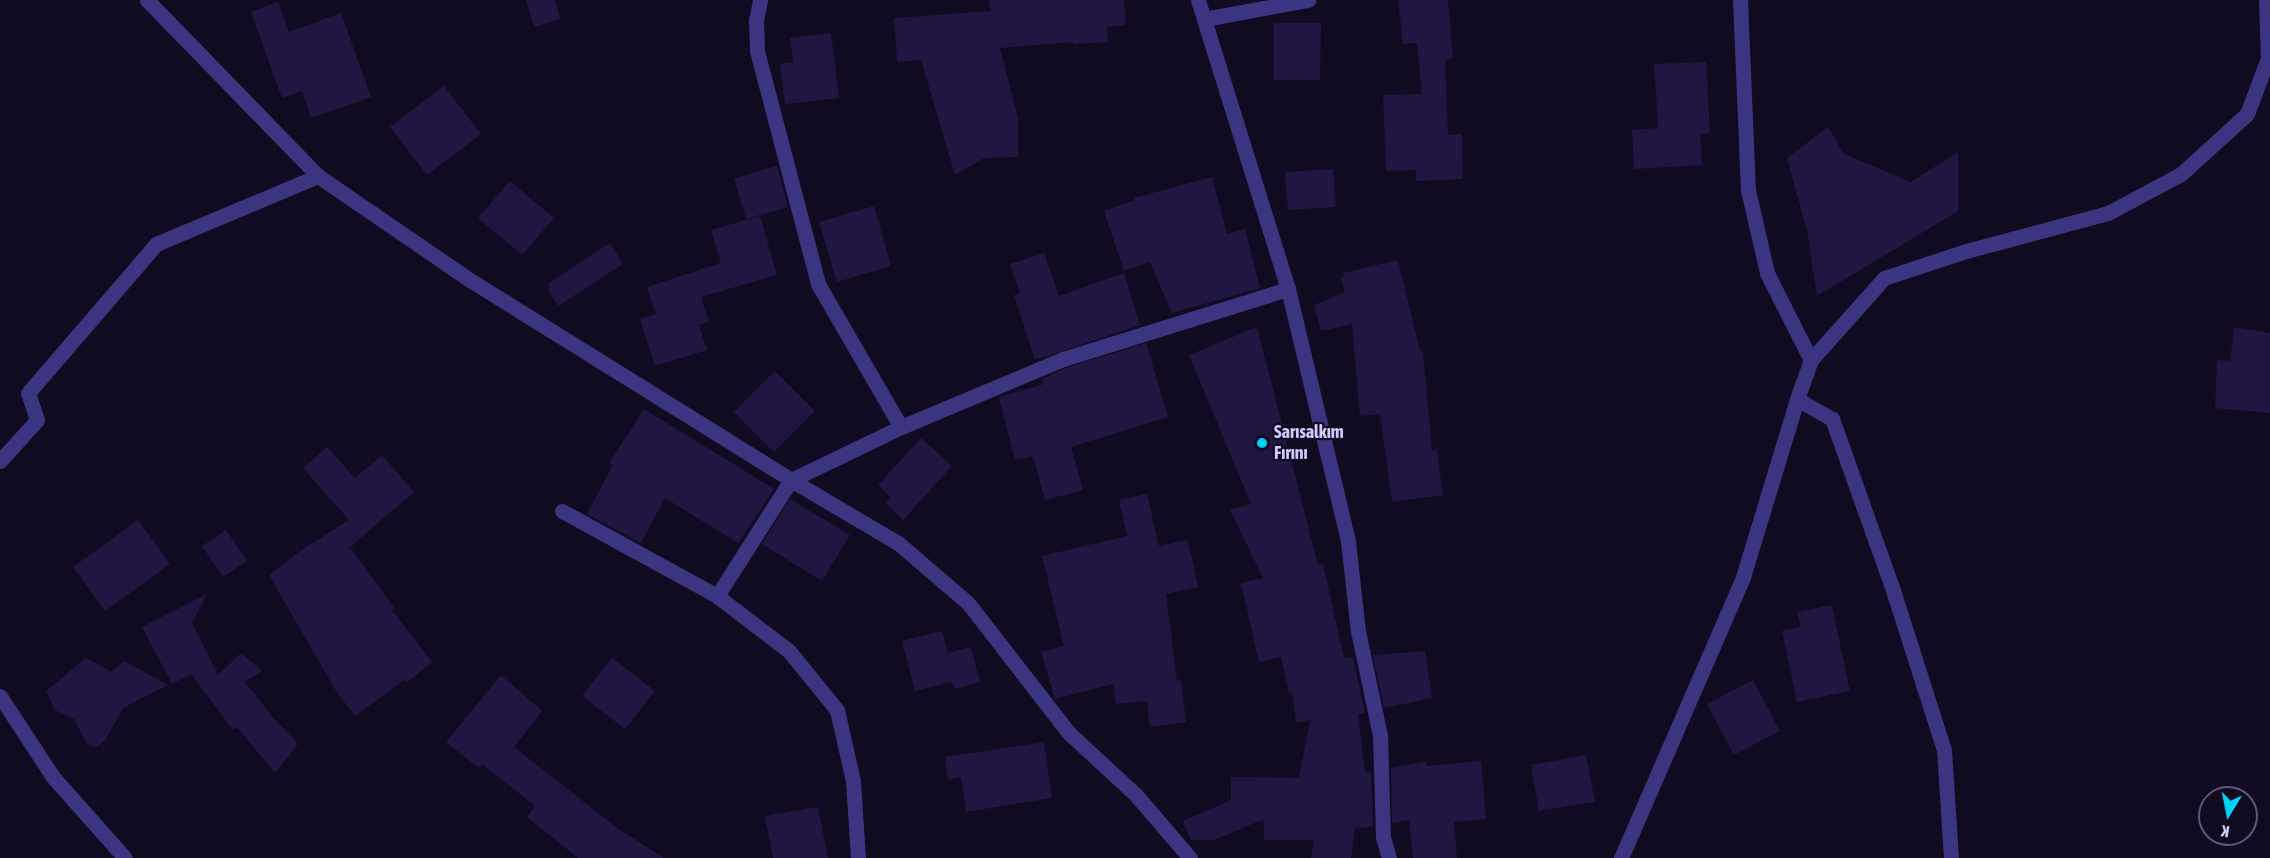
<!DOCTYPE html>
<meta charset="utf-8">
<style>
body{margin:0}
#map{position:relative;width:2270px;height:858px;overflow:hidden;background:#100b20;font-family:"Asap Condensed",sans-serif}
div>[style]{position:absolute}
.building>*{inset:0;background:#211642}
.minor>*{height:15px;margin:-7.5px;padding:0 7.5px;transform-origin:7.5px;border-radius:7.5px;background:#3a3481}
.tertiary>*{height:15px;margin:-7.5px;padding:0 7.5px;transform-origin:7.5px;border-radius:7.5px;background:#3a3481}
.dots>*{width:16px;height:16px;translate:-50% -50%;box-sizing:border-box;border:3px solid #100b20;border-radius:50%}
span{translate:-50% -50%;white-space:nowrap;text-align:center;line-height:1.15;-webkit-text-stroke:4.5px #100b20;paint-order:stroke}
.poi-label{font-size:18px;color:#d2caff;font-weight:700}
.left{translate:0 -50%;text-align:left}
.north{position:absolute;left:2198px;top:786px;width:60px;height:60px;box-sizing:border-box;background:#100b20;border:2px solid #5e5779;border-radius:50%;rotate:190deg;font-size:16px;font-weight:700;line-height:24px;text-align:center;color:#d2caff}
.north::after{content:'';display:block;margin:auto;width:21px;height:27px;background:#00d2f5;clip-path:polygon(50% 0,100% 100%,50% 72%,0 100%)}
</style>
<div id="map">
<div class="building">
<i style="clip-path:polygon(526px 0,555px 0,560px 19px,534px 27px)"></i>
<i style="clip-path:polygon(989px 0,1124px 0,1126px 25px,1107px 27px,1108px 42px,1074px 44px,1073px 42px,1000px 48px,1018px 119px,1018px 157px,984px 158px,955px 175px,921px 60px,897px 62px,894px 18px,990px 11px)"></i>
<i style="clip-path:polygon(1398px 0,1448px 0,1453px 59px,1445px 60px,1448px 135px,1462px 134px,1463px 179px,1416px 181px,1416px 170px,1386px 171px,1383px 95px,1422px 94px,1417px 43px,1403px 44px)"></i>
<i style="clip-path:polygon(278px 2px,289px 32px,341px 13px,371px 97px,311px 118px,302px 91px,282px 98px,251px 12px)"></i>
<i style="clip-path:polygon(1274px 23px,1321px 23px,1320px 80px,1274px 80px)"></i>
<i style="clip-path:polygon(831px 33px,839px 98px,785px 104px,780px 64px,793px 62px,790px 38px)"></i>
<i style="clip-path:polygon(1706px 62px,1710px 133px,1700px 134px,1702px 165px,1634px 169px,1632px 130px,1658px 128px,1654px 64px)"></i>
<i style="clip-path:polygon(444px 86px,481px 134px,427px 175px,390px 127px)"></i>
<i style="clip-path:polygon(1828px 127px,1844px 154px,1911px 182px,1958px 152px,1958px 211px,1817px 296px,1807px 231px,1787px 158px)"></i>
<i style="clip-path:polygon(777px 166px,788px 207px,746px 219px,734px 178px)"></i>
<i style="clip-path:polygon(1333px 169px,1336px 207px,1288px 210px,1285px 172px)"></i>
<i style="clip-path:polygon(1212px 177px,1227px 234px,1245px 229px,1260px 288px,1172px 313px,1150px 262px,1124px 271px,1104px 211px,1135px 200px,1134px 198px)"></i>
<i style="clip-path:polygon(510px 181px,554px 218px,522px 255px,478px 218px)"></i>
<i style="clip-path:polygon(874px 206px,891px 266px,837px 282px,819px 222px)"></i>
<i style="clip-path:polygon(760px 216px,777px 275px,701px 297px,709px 321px,699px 325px,707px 350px,655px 366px,640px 319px,656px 314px,647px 287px,721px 263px,711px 230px)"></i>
<i style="clip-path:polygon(610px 243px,623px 264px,558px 306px,549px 292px,549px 283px)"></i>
<i style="clip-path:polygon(1044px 253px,1059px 296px,1124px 273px,1140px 325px,1035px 360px,1014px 295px,1020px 293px,1010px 264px)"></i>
<i style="clip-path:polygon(1398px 260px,1420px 351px,1423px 351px,1432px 451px,1437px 450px,1443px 495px,1392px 502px,1380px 414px,1360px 416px,1352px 324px,1321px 331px,1314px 305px,1345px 292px,1341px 278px,1344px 277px,1343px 273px)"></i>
<i style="clip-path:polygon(1257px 327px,1318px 565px,1323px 564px,1344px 658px,1353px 657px,1365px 713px,1358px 714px,1365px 773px,1371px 772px,1373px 826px,1355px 829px,1351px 858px,1311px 858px,1314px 840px,1264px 840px,1264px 819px,1214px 840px,1191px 840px,1183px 821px,1231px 800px,1231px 777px,1299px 778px,1310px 720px,1296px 723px,1292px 692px,1289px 693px,1281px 657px,1259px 662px,1241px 583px,1263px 578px,1230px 510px,1251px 504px,1189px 355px)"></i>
<i style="clip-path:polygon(2234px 327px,2270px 333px,2270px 413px,2215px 408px,2217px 360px,2230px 361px)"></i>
<i style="clip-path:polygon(1146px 343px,1168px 417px,1071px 447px,1083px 490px,1045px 500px,1033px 456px,1015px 460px,999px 397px,1044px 384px,1042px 379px,1066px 368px)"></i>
<i style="clip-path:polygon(775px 371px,815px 411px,774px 452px,734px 412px)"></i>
<i style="clip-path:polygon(644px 409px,774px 489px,738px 543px,665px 498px,641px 543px,587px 514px,613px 465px,609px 463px)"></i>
<i style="clip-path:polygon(921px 438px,952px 466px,903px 520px,885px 503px,891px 497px,878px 485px)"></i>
<i style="clip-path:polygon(327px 447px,355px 478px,382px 455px,414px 492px,350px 547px,395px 609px,392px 610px,432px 662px,406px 683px,404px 680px,355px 716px,336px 691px,269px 575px,303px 549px,349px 520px,303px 468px)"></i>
<i style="clip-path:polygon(1147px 494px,1159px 546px,1188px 540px,1198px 587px,1166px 594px,1177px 681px,1181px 680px,1186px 722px,1150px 727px,1147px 701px,1116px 704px,1113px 684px,1055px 699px,1041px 652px,1064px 646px,1042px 556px,1127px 536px,1119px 500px)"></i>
<i style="clip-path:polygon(790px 499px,850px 535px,822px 581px,762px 544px)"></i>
<i style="clip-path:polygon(138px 520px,170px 564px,105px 611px,73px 567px)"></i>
<i style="clip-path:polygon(226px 530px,247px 561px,223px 577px,202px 546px)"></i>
<i style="clip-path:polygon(207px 594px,192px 623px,218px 675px,241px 653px,262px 671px,245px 682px,272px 716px,298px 744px,275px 773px,237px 727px,233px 730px,191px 674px,172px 684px,142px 627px)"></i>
<i style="clip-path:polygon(1832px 605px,1850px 691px,1797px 702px,1782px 631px,1801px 627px,1797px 612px)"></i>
<i style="clip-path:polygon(942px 631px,948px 653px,971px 647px,980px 682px,954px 689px,952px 682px,915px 691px,902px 641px)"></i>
<i style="clip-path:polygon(1425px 651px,1432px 698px,1384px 708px,1373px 655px)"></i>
<i style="clip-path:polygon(86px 658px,112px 672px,124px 661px,168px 685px,123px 708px,106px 739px,96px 748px,86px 743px,74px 719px,55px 710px,46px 691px)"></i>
<i style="clip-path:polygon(612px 658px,655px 691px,625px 729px,582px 696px)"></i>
<i style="clip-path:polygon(501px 675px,542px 711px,514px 747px,617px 828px,664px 858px,578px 858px,527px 817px,535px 806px,482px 764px,479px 768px,446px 742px)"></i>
<i style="clip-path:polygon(1753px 680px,1780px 731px,1734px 755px,1707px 704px)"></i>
<i style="clip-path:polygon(1044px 742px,1052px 798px,966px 812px,961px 777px,948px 780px,945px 757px)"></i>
<i style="clip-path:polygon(1586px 755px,1595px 802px,1539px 811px,1531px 765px)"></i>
<i style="clip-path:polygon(1427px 761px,1427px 766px,1481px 761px,1486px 819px,1454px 822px,1457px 858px,1413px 858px,1409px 820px,1392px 823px,1391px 768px)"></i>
<i style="clip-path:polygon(818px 807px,828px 858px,773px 858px,765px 816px)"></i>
</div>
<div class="minor">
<i style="left:147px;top:0;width:245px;rotate:45.8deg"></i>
<i style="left:318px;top:176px;width:184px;rotate:34.4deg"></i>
<i style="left:470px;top:280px;width:378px;rotate:31.9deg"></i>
<i style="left:791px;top:480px;width:124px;rotate:30.5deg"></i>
<i style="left:898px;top:543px;width:92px;rotate:40.6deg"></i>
<i style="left:968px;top:603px;width:165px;rotate:52.2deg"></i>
<i style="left:1069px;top:733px;width:91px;rotate:42.8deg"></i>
<i style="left:1136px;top:795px;width:83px;rotate:49.4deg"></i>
<i style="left:760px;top:0;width:20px;rotate:101deg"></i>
<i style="left:756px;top:20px;width:31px;rotate:88deg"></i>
<i style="left:757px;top:51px;width:241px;rotate:75.3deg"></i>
<i style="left:818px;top:284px;width:165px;rotate:59.9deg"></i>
<i style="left:1204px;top:19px;width:106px;rotate:-10.4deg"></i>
<i style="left:0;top:461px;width:55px;rotate:-47.9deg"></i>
<i style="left:37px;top:420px;width:28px;rotate:-108deg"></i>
<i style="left:28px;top:393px;width:196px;rotate:-49.3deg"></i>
<i style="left:156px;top:244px;width:176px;rotate:-22.8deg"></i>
<i style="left:562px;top:511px;width:177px;rotate:28.7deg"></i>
<i style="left:717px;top:596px;width:91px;rotate:37.4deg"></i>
<i style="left:789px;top:651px;width:76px;rotate:50.9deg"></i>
<i style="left:837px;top:710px;width:73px;rotate:77.3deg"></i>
<i style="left:853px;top:781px;width:77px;rotate:86.3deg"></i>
<i style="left:717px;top:596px;width:138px;rotate:-57.5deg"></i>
<i style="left:791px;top:480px;width:122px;rotate:-25.7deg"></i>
<i style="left:901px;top:427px;width:176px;rotate:-22.8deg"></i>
<i style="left:1063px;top:359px;width:236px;rotate:-17.3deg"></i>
<i style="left:0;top:696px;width:97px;rotate:56.8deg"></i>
<i style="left:53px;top:777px;width:108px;rotate:48.4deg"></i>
<i style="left:1621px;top:858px;width:306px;rotate:-66.5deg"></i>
<i style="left:1743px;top:577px;width:186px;rotate:-73.1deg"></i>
</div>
<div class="tertiary">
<i style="left:1198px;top:0;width:303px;rotate:72.7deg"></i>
<i style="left:1288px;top:289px;width:259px;rotate:76.6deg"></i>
<i style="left:1348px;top:541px;width:91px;rotate:83.7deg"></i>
<i style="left:1358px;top:631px;width:106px;rotate:78.1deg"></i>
<i style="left:1380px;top:735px;width:102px;rotate:88.3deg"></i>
<i style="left:1383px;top:837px;width:22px;rotate:74deg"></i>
<i style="left:1740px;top:0;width:190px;rotate:87.6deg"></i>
<i style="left:1748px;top:190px;width:85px;rotate:77.1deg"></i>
<i style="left:1767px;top:273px;width:97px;rotate:63.2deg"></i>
<i style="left:1951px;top:858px;width:108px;rotate:-93.7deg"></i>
<i style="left:1944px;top:750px;width:168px;rotate:-107.7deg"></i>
<i style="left:1893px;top:590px;width:182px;rotate:-109.6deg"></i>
<i style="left:1832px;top:419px;width:40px;rotate:-150.3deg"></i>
<i style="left:1797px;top:399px;width:41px;rotate:-70.3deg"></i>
<i style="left:1811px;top:360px;width:110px;rotate:-48.3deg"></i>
<i style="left:1884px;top:278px;width:86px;rotate:-18.2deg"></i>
<i style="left:1966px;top:251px;width:147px;rotate:-15deg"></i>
<i style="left:2108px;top:213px;width:83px;rotate:-28.1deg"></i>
<i style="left:2181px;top:174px;width:89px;rotate:-42.3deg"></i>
<i style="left:2247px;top:114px;width:60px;rotate:-69.4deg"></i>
<i style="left:2268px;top:58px;width:58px;rotate:-92deg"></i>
</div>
<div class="dots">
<i style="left:1262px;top:443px;background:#00d2f5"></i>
</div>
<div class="poi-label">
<span class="left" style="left:1274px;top:443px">Sarısalkım<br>Fırını</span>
</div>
<div class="north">K</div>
</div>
